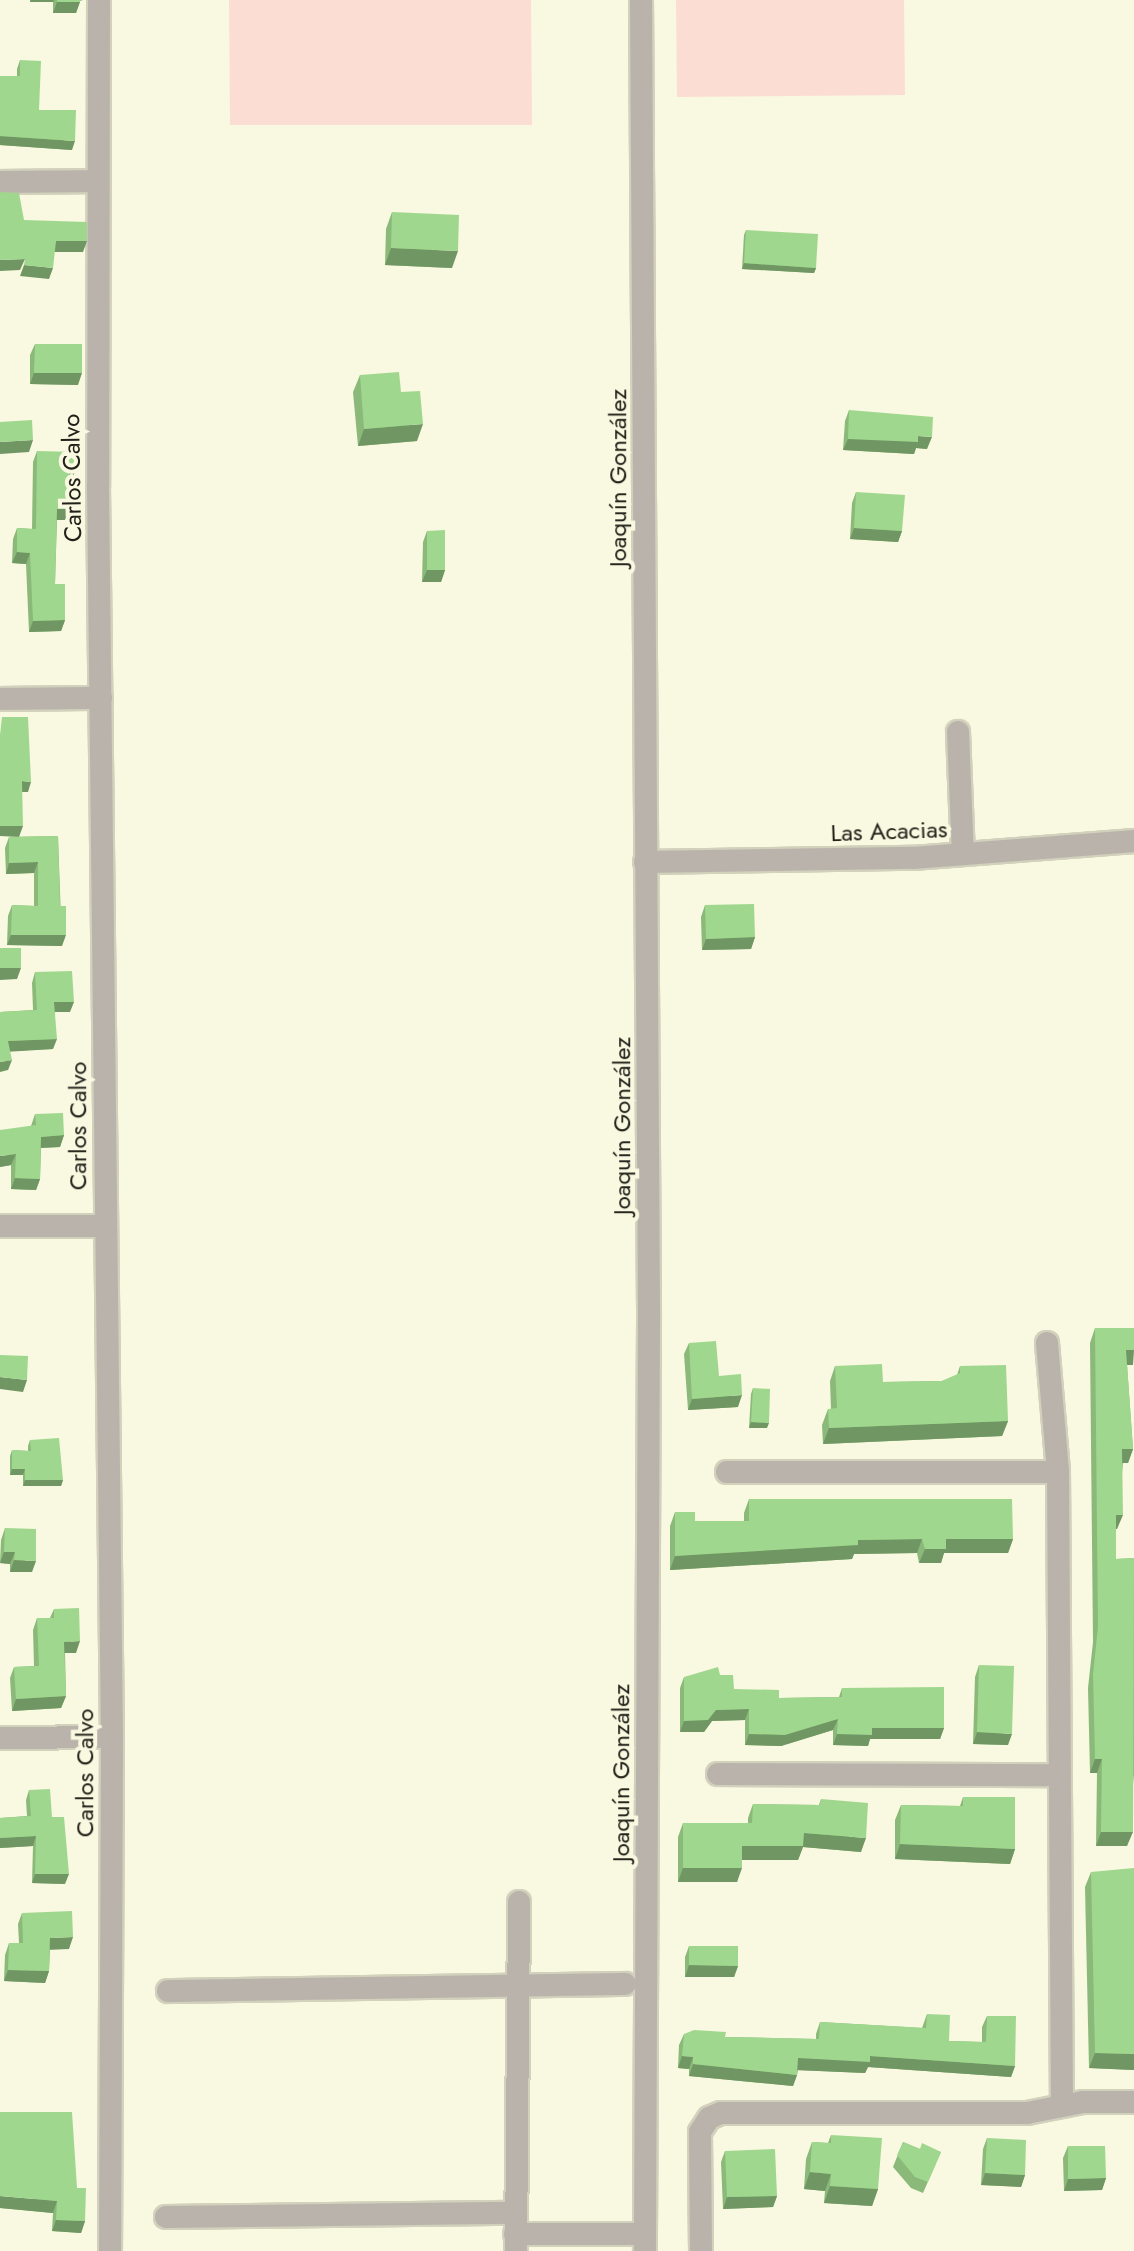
<!DOCTYPE html>
<meta charset="utf-8">
<style>
body{margin:0}
#map{position:relative;width:1134px;height:2251px;overflow:hidden;background:#f9f8e0;font-family:Jost,sans-serif}
div>[style]{position:absolute}
.green>*{inset:0;background:#fcddd3}
.roads{filter:drop-shadow(2px 0 #d2d1bc) drop-shadow(-2px 0 #d2d1bc) drop-shadow(0 2px #d2d1bc) drop-shadow(0 -2px #d2d1bc)}
.minor>*{height:22px;margin:-11px;padding:0 11px;transform-origin:11px;border-radius:11px;background:#bab3ab}
.wall>*{inset:0;background:#8ab97a}
.shaded-wall>*{inset:0;background:#709663}
.building>*{inset:0;background:#a0d78e}
span{translate:-50% -50%;white-space:nowrap;text-align:center;line-height:1.15;-webkit-text-stroke:8px #f9f8e0;paint-order:stroke}
.street-label{font-size:24px;color:#222119}
</style>
<div id="map">
<div class="green">
<i style="clip-path:polygon(229px 0,531px 0,532px 125px,230px 125px)"></i>
<i style="clip-path:polygon(676px 0,904px 0,905px 95px,677px 97px)"></i>
</div>
<div class="roads">
<div class="minor">
<i style="left:99px;top:0;width:487px;rotate:90.1deg"></i>
<i style="left:98px;top:487px;width:1250px;rotate:89.36deg"></i>
<i style="left:112px;top:1737px;width:514px;rotate:90.22deg"></i>
<i style="left:641px;top:0;width:1319px;rotate:89.65deg"></i>
<i style="left:649px;top:1319px;width:932px;rotate:90.25deg"></i>
<i style="left:0;top:182px;width:96px;rotate:-0.6deg"></i>
<i style="left:0;top:699px;width:101px;rotate:-0.6deg"></i>
<i style="left:958px;top:732px;width:122px;rotate:87.7deg"></i>
<i style="left:645px;top:862px;width:268px;rotate:-0.9deg"></i>
<i style="left:913px;top:858px;width:222px;rotate:-4.4deg"></i>
<i style="left:0;top:1226px;width:105px"></i>
<i style="left:1047px;top:1343px;width:129px;rotate:85.1deg"></i>
<i style="left:1058px;top:1472px;width:633px;rotate:89.64deg"></i>
<i style="left:727px;top:1472px;width:331px"></i>
<i style="left:0;top:1738px;width:112px;rotate:-0.5deg"></i>
<i style="left:718px;top:1774px;width:338px;rotate:0.2deg"></i>
<i style="left:168px;top:1991px;width:457px;rotate:-0.9deg"></i>
<i style="left:166px;top:2217px;width:348px;rotate:-0.7deg"></i>
<i style="left:515px;top:2234px;width:120px"></i>
<i style="left:516px;top:2251px;width:349px;rotate:-89.5deg"></i>
<i style="left:701px;top:2251px;width:119px;rotate:-90.5deg"></i>
<i style="left:700px;top:2132px;width:17px;rotate:-57deg"></i>
<i style="left:709px;top:2118px;width:13px;rotate:-23deg"></i>
<i style="left:721px;top:2113px;width:306px"></i>
<i style="left:1027px;top:2113px;width:57px;rotate:-11.1deg"></i>
<i style="left:1083px;top:2102px;width:51px"></i>
</div>
</div>
<div class="wall">
<i style="clip-path:polygon(30px 0,83px 0,80px 1px,76px 13px,53px 13px,53px 2px,30px 2px)"></i>
<i style="clip-path:polygon(20px 60px,39px 110px,72px 150px,0 145px,17px 76px,17px 69px)"></i>
<i style="clip-path:polygon(392px 212px,452px 268px,385px 265px,386px 229px)"></i>
<i style="clip-path:polygon(746px 230px,816px 268px,814px 273px,742px 269px,744px 235px)"></i>
<i style="clip-path:polygon(35px 344px,78px 385px,30px 384px,30px 355px)"></i>
<i style="clip-path:polygon(360px 375px,401px 392px,417px 441px,358px 446px,353px 392px)"></i>
<i style="clip-path:polygon(849px 410px,927px 449px,916px 448px,914px 454px,843px 450px,845px 421px)"></i>
<i style="clip-path:polygon(37px 451px,75px 471px,71px 482px,69px 482px,65px 520px,57px 520px,55px 584px,65px 620px,61px 631px,29px 632px,26px 564px,12px 563px,13px 539px,17px 528px,32px 529px,33px 462px)"></i>
<i style="clip-path:polygon(856px 492px,902px 531px,898px 542px,850px 539px,852px 503px)"></i>
<i style="clip-path:polygon(427px 531px,445px 570px,441px 582px,422px 582px,423px 542px)"></i>
<i style="clip-path:polygon(58px 836px,62px 946px,7px 945px,8px 916px,12px 905px,34px 906px,34px 873px,6px 874px,5px 848px,9px 837px)"></i>
<i style="clip-path:polygon(705px 905px,755px 937px,751px 949px,702px 950px,701px 917px)"></i>
<i style="clip-path:polygon(35px 972px,70px 1012px,55px 1012px,53px 1049px,10px 1051px,8px 1070px,0 1012px,33px 1010px,32px 983px)"></i>
<i style="clip-path:polygon(35px 1114px,64px 1135px,60px 1147px,41px 1148px,40px 1179px,36px 1190px,11px 1189px,11px 1165px,0 1167px,31px 1126px)"></i>
<i style="clip-path:polygon(1095px 1328px,1133px 1365px,1127px 1365px,1133px 1449px,1128px 1463px,1123px 1463px,1117px 1529px,1116px 1529px,1116px 1559px,1134px 1558px,1134px 1774px,1127px 1846px,1096px 1846px,1097px 1773px,1090px 1773px,1088px 1688px,1093px 1642px,1090px 1343px)"></i>
<i style="clip-path:polygon(689px 1343px,719px 1376px,738px 1407px,688px 1410px,684px 1354px)"></i>
<i style="clip-path:polygon(835px 1366px,883px 1382px,942px 1381px,957px 1375px,960px 1366px,1008px 1421px,1002px 1436px,823px 1444px,822px 1425px,828px 1409px,831px 1409px,830px 1381px)"></i>
<i style="clip-path:polygon(753px 1388px,767px 1428px,749px 1428px,751px 1394px)"></i>
<i style="clip-path:polygon(30px 1440px,63px 1480px,61px 1486px,23px 1486px,23px 1475px,10px 1475px,10px 1456px,12px 1450px,28px 1451px,28px 1446px)"></i>
<i style="clip-path:polygon(749px 1499px,1013px 1539px,1008px 1553px,944px 1553px,941px 1563px,919px 1563px,917px 1553px,854px 1554px,852px 1559px,670px 1570px,670px 1526px,675px 1512px,695px 1521px,744px 1521px,744px 1513px)"></i>
<i style="clip-path:polygon(5px 1528px,32px 1572px,10px 1572px,10px 1564px,0 1563px,1px 1540px)"></i>
<i style="clip-path:polygon(54px 1609px,76px 1653px,65px 1653px,66px 1696px,61px 1708px,12px 1711px,10px 1678px,14px 1667px,34px 1666px,33px 1630px,37px 1618px,50px 1618px)"></i>
<i style="clip-path:polygon(979px 1665px,1008px 1745px,973px 1744px,975px 1677px)"></i>
<i style="clip-path:polygon(720px 1675px,734px 1689px,779px 1698px,839px 1697px,842px 1688px,944px 1728px,940px 1739px,870px 1739px,868px 1746px,833px 1745px,833px 1730px,781px 1746px,745px 1745px,745px 1720px,712px 1721px,704px 1732px,680px 1732px,680px 1688px,684px 1677px)"></i>
<i style="clip-path:polygon(29px 1790px,52px 1817px,65px 1884px,32px 1883px,33px 1846px,0 1848px,0 1818px,27px 1816px,26px 1800px)"></i>
<i style="clip-path:polygon(963px 1797px,1015px 1849px,1010px 1864px,895px 1859px,895px 1820px,901px 1805px,960px 1806px)"></i>
<i style="clip-path:polygon(821px 1799px,861px 1852px,803px 1847px,798px 1860px,742px 1860px,737px 1882px,678px 1882px,678px 1837px,683px 1823px,748px 1823px,748px 1818px,753px 1804px,819px 1805px)"></i>
<i style="clip-path:polygon(1091px 1872px,1134px 2070px,1089px 2068px,1085px 1887px)"></i>
<i style="clip-path:polygon(22px 1913px,69px 1949px,50px 1949px,49px 1971px,45px 1983px,4px 1981px,5px 1955px,9px 1943px,19px 1943px,18px 1924px)"></i>
<i style="clip-path:polygon(689px 1946px,738px 1966px,734px 1977px,685px 1977px,685px 1957px)"></i>
<i style="clip-path:polygon(927px 2014px,949px 2041px,982px 2042px,982px 2027px,987px 2016px,1015px 2066px,1011px 2077px,868px 2067px,865px 2073px,798px 2070px,797px 2075px,793px 2086px,689px 2076px,689px 2069px,678px 2068px,679px 2045px,684px 2034px,725px 2037px,816px 2039px,816px 2034px,820px 2022px,922px 2028px)"></i>
<i style="clip-path:polygon(831px 2135px,878px 2189px,872px 2206px,824px 2203px,825px 2191px,804px 2189px,806px 2159px,812px 2142px,828px 2143px)"></i>
<i style="clip-path:polygon(987px 2138px,1025px 2175px,1021px 2187px,981px 2185px,983px 2149px)"></i>
<i style="clip-path:polygon(903px 2142px,920px 2149px,941px 2152px,923px 2193px,911px 2188px,893px 2167px)"></i>
<i style="clip-path:polygon(1068px 2146px,1106px 2178px,1102px 2190px,1064px 2191px,1063px 2158px)"></i>
<i style="clip-path:polygon(725px 2151px,777px 2196px,773px 2207px,723px 2209px,721px 2162px)"></i>
<i style="clip-path:polygon(77px 2188px,85px 2221px,81px 2233px,52px 2231px,53px 2213px,0 2208px)"></i>
</div>
<div class="shaded-wall">
<i style="clip-path:polygon(31px 0,54px 0,53px 2px,30px 2px)"></i>
<i style="clip-path:polygon(57px 2px,80px 2px,76px 13px,53px 13px)"></i>
<i style="clip-path:polygon(0 136px,75px 141px,72px 150px,0 145px)"></i>
<i style="clip-path:polygon(56px 241px,87px 241px,83px 252px,52px 252px)"></i>
<i style="clip-path:polygon(391px 248px,458px 251px,452px 268px,385px 265px)"></i>
<i style="clip-path:polygon(25px 259px,20px 270px,0 271px,0 260px)"></i>
<i style="clip-path:polygon(744px 263px,816px 268px,814px 273px,742px 269px)"></i>
<i style="clip-path:polygon(24px 265px,53px 268px,49px 279px,20px 276px)"></i>
<i style="clip-path:polygon(34px 373px,82px 373px,78px 385px,30px 384px)"></i>
<i style="clip-path:polygon(423px 424px,417px 441px,358px 446px,364px 429px)"></i>
<i style="clip-path:polygon(918px 436px,932px 437px,927px 449px,916px 448px,914px 454px,843px 450px,848px 439px)"></i>
<i style="clip-path:polygon(33px 440px,29px 452px,0 454px,0 442px)"></i>
<i style="clip-path:polygon(69px 471px,75px 471px,71px 482px,65px 482px)"></i>
<i style="clip-path:polygon(57px 509px,69px 509px,65px 520px,53px 520px)"></i>
<i style="clip-path:polygon(854px 528px,902px 531px,898px 542px,850px 539px)"></i>
<i style="clip-path:polygon(17px 552px,30px 553px,26px 564px,12px 563px)"></i>
<i style="clip-path:polygon(427px 570px,445px 570px,441px 582px,422px 582px)"></i>
<i style="clip-path:polygon(65px 620px,61px 631px,29px 632px,33px 621px)"></i>
<i style="clip-path:polygon(22px 781px,31px 782px,28px 792px,19px 792px)"></i>
<i style="clip-path:polygon(0 826px,23px 826px,19px 837px,0 836px)"></i>
<i style="clip-path:polygon(38px 862px,34px 873px,6px 874px,9px 863px)"></i>
<i style="clip-path:polygon(11px 935px,66px 935px,62px 946px,7px 945px)"></i>
<i style="clip-path:polygon(755px 937px,751px 949px,702px 950px,706px 939px)"></i>
<i style="clip-path:polygon(0 968px,21px 968px,17px 979px,0 980px)"></i>
<i style="clip-path:polygon(54px 1002px,74px 1002px,70px 1012px,51px 1012px)"></i>
<i style="clip-path:polygon(57px 1039px,53px 1049px,5px 1052px,8px 1041px)"></i>
<i style="clip-path:polygon(12px 1060px,8px 1070px,0 1072px,0 1062px)"></i>
<i style="clip-path:polygon(64px 1135px,60px 1147px,37px 1148px,41px 1137px)"></i>
<i style="clip-path:polygon(16px 1154px,11px 1165px,0 1167px,0 1156px)"></i>
<i style="clip-path:polygon(15px 1178px,40px 1179px,36px 1190px,11px 1189px)"></i>
<i style="clip-path:polygon(1126px 1350px,1134px 1350px,1133px 1365px,1121px 1365px)"></i>
<i style="clip-path:polygon(0 1377px,27px 1380px,23px 1392px,0 1389px)"></i>
<i style="clip-path:polygon(742px 1395px,738px 1407px,688px 1410px,692px 1399px)"></i>
<i style="clip-path:polygon(1008px 1421px,1002px 1436px,823px 1444px,829px 1428px)"></i>
<i style="clip-path:polygon(751px 1422px,769px 1423px,767px 1428px,749px 1428px)"></i>
<i style="clip-path:polygon(1122px 1449px,1133px 1449px,1128px 1463px,1117px 1463px)"></i>
<i style="clip-path:polygon(12px 1469px,25px 1469px,23px 1475px,10px 1475px)"></i>
<i style="clip-path:polygon(25px 1480px,63px 1480px,61px 1486px,23px 1486px)"></i>
<i style="clip-path:polygon(1116px 1515px,1123px 1515px,1117px 1529px,1111px 1529px)"></i>
<i style="clip-path:polygon(922px 1539px,917px 1553px,854px 1554px,852px 1559px,670px 1570px,675px 1556px,858px 1540px)"></i>
<i style="clip-path:polygon(946px 1539px,1013px 1539px,1008px 1553px,944px 1553px,941px 1563px,919px 1563px,925px 1549px)"></i>
<i style="clip-path:polygon(4px 1552px,15px 1552px,10px 1564px,0 1563px)"></i>
<i style="clip-path:polygon(14px 1560px,36px 1561px,32px 1572px,10px 1572px)"></i>
<i style="clip-path:polygon(80px 1641px,76px 1653px,60px 1653px,64px 1642px)"></i>
<i style="clip-path:polygon(66px 1696px,61px 1708px,12px 1711px,16px 1699px)"></i>
<i style="clip-path:polygon(749px 1709px,745px 1720px,712px 1721px,704px 1732px,680px 1732px,684px 1721px,716px 1710px)"></i>
<i style="clip-path:polygon(838px 1719px,833px 1730px,781px 1746px,745px 1745px,749px 1734px)"></i>
<i style="clip-path:polygon(872px 1728px,944px 1728px,940px 1739px,870px 1739px,868px 1746px,833px 1745px,837px 1734px)"></i>
<i style="clip-path:polygon(977px 1732px,1012px 1734px,1008px 1745px,973px 1744px)"></i>
<i style="clip-path:polygon(1095px 1759px,1102px 1759px,1097px 1773px,1090px 1773px)"></i>
<i style="clip-path:polygon(1101px 1832px,1133px 1832px,1127px 1846px,1096px 1846px)"></i>
<i style="clip-path:polygon(804px 1833px,866px 1838px,861px 1852px,803px 1847px,798px 1860px,737px 1860px,742px 1846px)"></i>
<i style="clip-path:polygon(36px 1836px,33px 1846px,0 1848px,0 1838px)"></i>
<i style="clip-path:polygon(900px 1844px,1015px 1849px,1010px 1864px,895px 1859px)"></i>
<i style="clip-path:polygon(683px 1868px,742px 1868px,737px 1882px,678px 1882px)"></i>
<i style="clip-path:polygon(35px 1874px,69px 1874px,65px 1884px,32px 1883px)"></i>
<i style="clip-path:polygon(73px 1937px,69px 1949px,46px 1950px,50px 1938px)"></i>
<i style="clip-path:polygon(689px 1965px,738px 1966px,734px 1977px,685px 1977px)"></i>
<i style="clip-path:polygon(8px 1970px,49px 1971px,45px 1983px,4px 1981px)"></i>
<i style="clip-path:polygon(1095px 2053px,1134px 2054px,1134px 2070px,1089px 2068px)"></i>
<i style="clip-path:polygon(682px 2056px,693px 2057px,689px 2069px,678px 2068px)"></i>
<i style="clip-path:polygon(870px 2056px,1015px 2066px,1011px 2077px,868px 2067px,865px 2073px,794px 2070px,798px 2058px)"></i>
<i style="clip-path:polygon(693px 2064px,797px 2075px,793px 2086px,689px 2076px)"></i>
<i style="clip-path:polygon(810px 2172px,831px 2174px,825px 2191px,804px 2189px)"></i>
<i style="clip-path:polygon(985px 2173px,1025px 2175px,1021px 2187px,981px 2185px)"></i>
<i style="clip-path:polygon(1106px 2178px,1102px 2190px,1064px 2191px,1068px 2179px)"></i>
<i style="clip-path:polygon(830px 2186px,878px 2189px,872px 2206px,824px 2203px)"></i>
<i style="clip-path:polygon(0 2196px,57px 2201px,53px 2213px,0 2208px)"></i>
<i style="clip-path:polygon(777px 2196px,773px 2207px,723px 2209px,727px 2197px)"></i>
<i style="clip-path:polygon(56px 2220px,85px 2221px,81px 2233px,52px 2231px)"></i>
</div>
<div class="building">
<i style="clip-path:polygon(57px 0,80px 0,80px 2px,57px 2px)"></i>
<i style="clip-path:polygon(20px 60px,41px 61px,39px 110px,76px 110px,75px 141px,0 136px,0 76px,20px 76px)"></i>
<i style="clip-path:polygon(0 192px,19px 193px,24px 220px,87px 222px,87px 241px,56px 241px,53px 268px,24px 265px,25px 259px,0 260px)"></i>
<i style="clip-path:polygon(392px 212px,459px 215px,458px 251px,391px 248px)"></i>
<i style="clip-path:polygon(746px 230px,818px 234px,816px 268px,744px 263px)"></i>
<i style="clip-path:polygon(35px 344px,82px 344px,82px 373px,34px 373px)"></i>
<i style="clip-path:polygon(399px 372px,401px 392px,420px 391px,423px 424px,364px 429px,360px 375px)"></i>
<i style="clip-path:polygon(849px 410px,933px 417px,932px 437px,918px 436px,918px 442px,848px 439px)"></i>
<i style="clip-path:polygon(32px 420px,33px 440px,0 442px,0 422px)"></i>
<i style="clip-path:polygon(37px 451px,76px 452px,75px 471px,69px 471px,69px 509px,57px 509px,55px 584px,65px 584px,65px 620px,33px 621px,30px 553px,17px 552px,17px 528px,36px 529px)"></i>
<i style="clip-path:polygon(856px 492px,905px 495px,902px 531px,854px 528px)"></i>
<i style="clip-path:polygon(445px 530px,445px 570px,427px 570px,427px 531px)"></i>
<i style="clip-path:polygon(2px 717px,28px 717px,31px 782px,22px 781px,23px 826px,0 826px,0 735px)"></i>
<i style="clip-path:polygon(58px 836px,60px 906px,66px 906px,66px 935px,11px 935px,12px 905px,38px 906px,38px 862px,9px 863px,9px 837px)"></i>
<i style="clip-path:polygon(754px 904px,755px 937px,706px 939px,705px 905px)"></i>
<i style="clip-path:polygon(0 948px,21px 948px,21px 968px,0 968px)"></i>
<i style="clip-path:polygon(72px 971px,74px 1002px,54px 1002px,57px 1039px,8px 1041px,12px 1060px,0 1062px,0 1012px,37px 1010px,35px 972px)"></i>
<i style="clip-path:polygon(63px 1113px,64px 1135px,41px 1137px,40px 1179px,15px 1178px,16px 1154px,0 1156px,0 1130px,36px 1125px,35px 1114px)"></i>
<i style="clip-path:polygon(1095px 1328px,1134px 1328px,1134px 1350px,1126px 1350px,1133px 1449px,1122px 1449px,1123px 1515px,1116px 1515px,1116px 1559px,1134px 1558px,1133px 1832px,1101px 1832px,1102px 1759px,1095px 1759px,1093px 1674px,1098px 1627px)"></i>
<i style="clip-path:polygon(716px 1341px,719px 1376px,741px 1374px,742px 1395px,692px 1399px,689px 1343px)"></i>
<i style="clip-path:polygon(0 1355px,28px 1356px,27px 1380px,0 1377px)"></i>
<i style="clip-path:polygon(882px 1364px,883px 1382px,942px 1381px,960px 1373px,960px 1366px,1006px 1365px,1008px 1421px,829px 1428px,828px 1409px,837px 1408px,835px 1366px)"></i>
<i style="clip-path:polygon(753px 1388px,770px 1389px,769px 1423px,751px 1422px)"></i>
<i style="clip-path:polygon(59px 1438px,63px 1480px,25px 1480px,25px 1469px,12px 1469px,12px 1450px,31px 1451px,30px 1440px)"></i>
<i style="clip-path:polygon(749px 1499px,1012px 1499px,1013px 1539px,946px 1539px,946px 1549px,925px 1549px,922px 1539px,858px 1540px,858px 1545px,675px 1556px,675px 1512px,695px 1512px,695px 1521px,749px 1521px)"></i>
<i style="clip-path:polygon(5px 1528px,36px 1529px,36px 1561px,14px 1560px,15px 1552px,4px 1552px)"></i>
<i style="clip-path:polygon(79px 1608px,80px 1641px,64px 1642px,66px 1696px,16px 1699px,14px 1667px,39px 1666px,37px 1618px,54px 1618px,54px 1609px)"></i>
<i style="clip-path:polygon(979px 1665px,1014px 1666px,1012px 1734px,977px 1732px)"></i>
<i style="clip-path:polygon(718px 1667px,720px 1675px,733px 1675px,734px 1689px,779px 1690px,779px 1698px,842px 1697px,842px 1688px,944px 1687px,944px 1728px,872px 1728px,872px 1735px,837px 1734px,838px 1719px,785px 1735px,749px 1734px,749px 1709px,716px 1710px,708px 1720px,684px 1721px,684px 1677px)"></i>
<i style="clip-path:polygon(50px 1789px,52px 1817px,64px 1817px,69px 1874px,35px 1874px,36px 1836px,0 1838px,0 1818px,31px 1816px,29px 1790px)"></i>
<i style="clip-path:polygon(963px 1797px,1015px 1797px,1015px 1849px,900px 1844px,901px 1805px,963px 1806px)"></i>
<i style="clip-path:polygon(821px 1799px,868px 1803px,866px 1838px,804px 1833px,803px 1846px,742px 1846px,742px 1868px,683px 1868px,683px 1823px,752px 1823px,753px 1804px,820px 1805px)"></i>
<i style="clip-path:polygon(1134px 1868px,1134px 2054px,1095px 2053px,1091px 1872px)"></i>
<i style="clip-path:polygon(72px 1911px,73px 1937px,50px 1938px,49px 1971px,8px 1970px,9px 1943px,23px 1943px,22px 1913px)"></i>
<i style="clip-path:polygon(689px 1946px,738px 1946px,738px 1966px,689px 1965px)"></i>
<i style="clip-path:polygon(927px 2014px,950px 2015px,949px 2041px,986px 2042px,987px 2016px,1016px 2016px,1015px 2066px,870px 2056px,870px 2062px,798px 2058px,797px 2075px,693px 2064px,693px 2057px,682px 2056px,684px 2034px,694px 2030px,726px 2032px,725px 2037px,819px 2039px,820px 2022px,926px 2028px)"></i>
<i style="clip-path:polygon(0 2112px,72px 2112px,77px 2188px,86px 2188px,85px 2221px,56px 2220px,57px 2201px,0 2196px)"></i>
<i style="clip-path:polygon(831px 2135px,882px 2138px,878px 2189px,830px 2186px,831px 2174px,810px 2172px,812px 2142px,831px 2143px)"></i>
<i style="clip-path:polygon(987px 2138px,1026px 2140px,1025px 2175px,985px 2173px)"></i>
<i style="clip-path:polygon(903px 2142px,920px 2149px,922px 2143px,941px 2152px,928px 2182px,915px 2177px,897px 2155px)"></i>
<i style="clip-path:polygon(1068px 2146px,1105px 2146px,1106px 2178px,1068px 2179px)"></i>
<i style="clip-path:polygon(775px 2149px,777px 2196px,727px 2197px,725px 2151px)"></i>
</div>
<div class="street-label">
<span style="left:72px;top:478px;rotate:-91deg">Carlos Calvo</span>
<span style="left:618px;top:478px;rotate:-90deg">Joaquín González</span>
<span style="left:889px;top:831px;rotate:-2deg">Las Acacias</span>
<span style="left:78px;top:1126px;rotate:-90deg">Carlos Calvo</span>
<span style="left:622px;top:1126px;rotate:-90deg">Joaquín González</span>
<span style="left:85px;top:1773px;rotate:-90deg">Carlos Calvo</span>
<span style="left:621px;top:1773px;rotate:-90deg">Joaquín González</span>
</div>
</div>
